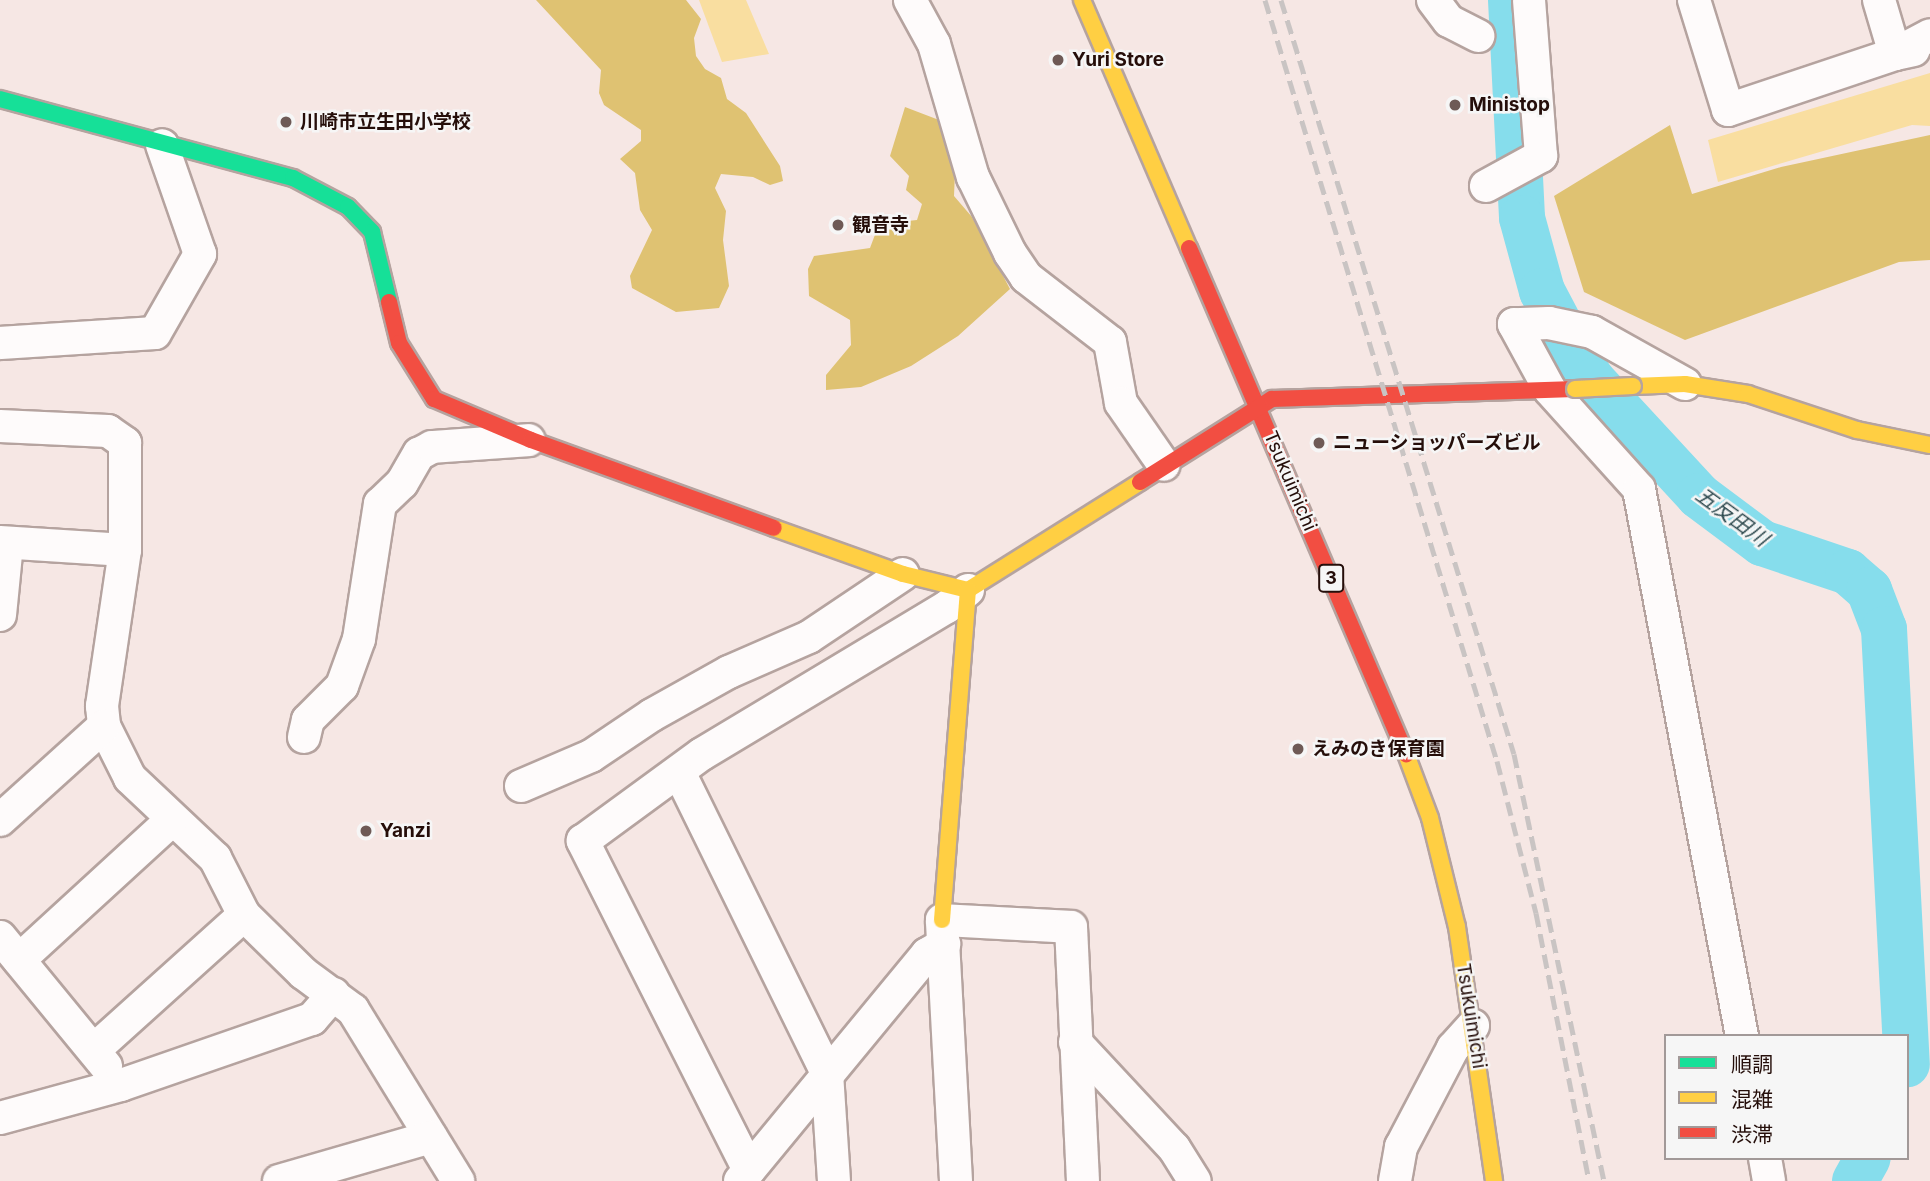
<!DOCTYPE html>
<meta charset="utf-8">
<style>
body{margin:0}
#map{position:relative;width:1930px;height:1181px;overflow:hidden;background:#f6e7e4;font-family:Inter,"Noto Sans JP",sans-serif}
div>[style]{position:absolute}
.green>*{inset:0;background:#f9dea0}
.forest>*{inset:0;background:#dfc272}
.river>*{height:46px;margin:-23px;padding:0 23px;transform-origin:23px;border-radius:23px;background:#86ddec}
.roads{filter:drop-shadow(2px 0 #b5a39f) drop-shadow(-2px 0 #b5a39f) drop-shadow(0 2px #b5a39f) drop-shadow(0 -2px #b5a39f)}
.street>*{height:32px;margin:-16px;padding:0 16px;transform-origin:16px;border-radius:16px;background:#fefbfb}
.fast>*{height:16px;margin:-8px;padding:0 8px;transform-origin:8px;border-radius:8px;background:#16e098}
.slow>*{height:16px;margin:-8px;padding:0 8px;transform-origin:8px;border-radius:8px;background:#ffcf43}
.jam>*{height:16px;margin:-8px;padding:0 8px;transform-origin:8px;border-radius:8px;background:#f24e42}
.rail>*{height:5px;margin-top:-2.5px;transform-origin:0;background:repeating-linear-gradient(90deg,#c9c4c3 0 14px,transparent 0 21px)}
.bridges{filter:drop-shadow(2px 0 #b5a39f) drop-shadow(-2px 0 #b5a39f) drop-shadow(0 2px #b5a39f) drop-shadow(0 -2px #b5a39f)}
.slow-bridge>*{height:16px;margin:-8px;padding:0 8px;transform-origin:8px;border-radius:8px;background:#ffcf43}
.dots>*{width:19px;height:19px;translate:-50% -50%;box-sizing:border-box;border:4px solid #f6f6f6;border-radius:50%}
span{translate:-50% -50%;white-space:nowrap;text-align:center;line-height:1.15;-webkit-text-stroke:5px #f6f6f6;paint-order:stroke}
.shield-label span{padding:2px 5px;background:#f6f6f6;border:2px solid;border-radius:5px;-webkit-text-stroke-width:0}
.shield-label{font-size:18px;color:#250e0a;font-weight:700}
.poi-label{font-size:19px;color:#250e0a;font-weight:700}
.left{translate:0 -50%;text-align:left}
.street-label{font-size:19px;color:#250e0a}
.water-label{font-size:21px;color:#2f4b50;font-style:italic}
.legend{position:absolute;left:1664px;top:1034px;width:245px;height:126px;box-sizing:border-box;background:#f6f6f6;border:2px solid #a29998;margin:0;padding:9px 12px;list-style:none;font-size:21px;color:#250e0a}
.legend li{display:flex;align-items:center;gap:14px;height:35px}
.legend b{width:35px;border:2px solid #a29998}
</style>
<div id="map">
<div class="green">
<i style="clip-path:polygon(699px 0,746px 0,769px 54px,722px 62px)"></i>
<i style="clip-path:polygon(1930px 73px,1930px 126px,1912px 125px,1718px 182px,1708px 140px)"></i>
</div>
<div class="forest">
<i style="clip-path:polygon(536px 0,686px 0,701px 19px,694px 38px,696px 56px,705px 69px,721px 78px,727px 99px,746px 113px,780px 166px,783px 181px,770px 185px,753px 177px,721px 174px,715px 188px,726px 211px,723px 240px,729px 286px,719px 308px,676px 312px,632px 288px,630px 276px,652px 230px,640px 210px,635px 173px,620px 159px,641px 141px,641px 130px,604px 105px,599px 93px,601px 70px)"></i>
<i style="clip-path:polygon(905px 107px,939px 120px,955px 172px,954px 196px,972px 217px,1010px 289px,958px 336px,911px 366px,861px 387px,826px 390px,826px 375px,851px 345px,850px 320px,809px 296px,808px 269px,814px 256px,870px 248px,879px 224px,917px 220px,922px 204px,906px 190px,909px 176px,890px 156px)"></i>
<i style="clip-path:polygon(1670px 125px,1692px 194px,1781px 167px,1930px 135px,1930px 260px,1899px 262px,1685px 340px,1584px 292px,1554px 196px)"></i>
</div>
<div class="river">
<i style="left:1511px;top:0;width:218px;rotate:87.1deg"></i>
<i style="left:1522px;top:218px;width:76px;rotate:74.7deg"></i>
<i style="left:1542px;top:291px;width:64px;rotate:62.2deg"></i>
<i style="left:1572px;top:348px;width:39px;rotate:58deg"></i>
<i style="left:1593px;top:381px;width:156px;rotate:47.3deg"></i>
<i style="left:1699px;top:496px;width:79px;rotate:36.7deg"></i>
<i style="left:1762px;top:543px;width:91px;rotate:18.6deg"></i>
<i style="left:1848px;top:572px;width:28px;rotate:41deg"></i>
<i style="left:1869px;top:590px;width:42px;rotate:69deg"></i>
<i style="left:1884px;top:629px;width:436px;rotate:87deg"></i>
<i style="left:1855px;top:1181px;width:26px;rotate:-61deg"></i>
</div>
<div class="roads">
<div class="street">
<i style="left:910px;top:0;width:50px;rotate:61.4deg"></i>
<i style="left:934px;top:44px;width:139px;rotate:73.7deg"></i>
<i style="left:973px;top:177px;width:85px;rotate:64deg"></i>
<i style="left:1010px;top:253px;width:29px;rotate:56deg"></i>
<i style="left:1026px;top:277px;width:106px;rotate:37.7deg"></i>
<i style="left:1110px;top:342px;width:62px;rotate:79.8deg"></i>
<i style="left:1121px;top:403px;width:75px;rotate:55.3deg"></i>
<i style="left:1433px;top:0;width:26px;rotate:53deg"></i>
<i style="left:1449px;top:21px;width:33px;rotate:27deg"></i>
<i style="left:1694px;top:0;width:115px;rotate:72.8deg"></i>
<i style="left:1728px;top:110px;width:176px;rotate:-18.5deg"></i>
<i style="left:1895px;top:54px;width:40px;rotate:-28deg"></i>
<i style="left:1879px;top:0;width:56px;rotate:73.5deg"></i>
<i style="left:1895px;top:54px;width:19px;rotate:-12deg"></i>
<i style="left:1486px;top:186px;width:63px;rotate:-28.6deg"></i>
<i style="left:1541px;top:156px;width:156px;rotate:-94.4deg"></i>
<i style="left:0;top:343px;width:155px;rotate:-3.7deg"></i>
<i style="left:155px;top:333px;width:91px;rotate:-60.3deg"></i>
<i style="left:200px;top:254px;width:115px;rotate:-109.2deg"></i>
<i style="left:1685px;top:384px;width:107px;rotate:-150.8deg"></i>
<i style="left:1592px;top:332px;width:44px;rotate:-168.2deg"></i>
<i style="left:1549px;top:323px;width:35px;rotate:178deg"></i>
<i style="left:1514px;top:324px;width:75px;rotate:61.4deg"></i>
<i style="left:1550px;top:390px;width:133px;rotate:48deg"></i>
<i style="left:1639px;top:489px;width:557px;rotate:79.34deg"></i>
<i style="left:0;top:426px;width:108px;rotate:2.7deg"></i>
<i style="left:108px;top:431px;width:21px;rotate:35deg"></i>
<i style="left:125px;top:443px;width:107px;rotate:90deg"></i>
<i style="left:125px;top:550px;width:158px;rotate:98.4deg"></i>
<i style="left:102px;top:706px;width:20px;rotate:84deg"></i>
<i style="left:104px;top:726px;width:58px;rotate:63.4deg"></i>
<i style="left:130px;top:778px;width:117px;rotate:43.3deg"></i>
<i style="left:215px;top:858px;width:64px;rotate:63deg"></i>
<i style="left:244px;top:915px;width:83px;rotate:44.5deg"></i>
<i style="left:303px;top:973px;width:62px;rotate:36.5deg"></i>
<i style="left:353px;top:1010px;width:201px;rotate:58.4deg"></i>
<i style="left:0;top:542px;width:125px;rotate:3.7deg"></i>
<i style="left:0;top:615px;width:72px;rotate:-84.4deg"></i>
<i style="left:304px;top:737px;width:17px;rotate:-77deg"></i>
<i style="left:308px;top:720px;width:48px;rotate:-45deg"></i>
<i style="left:342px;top:686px;width:50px;rotate:-70.1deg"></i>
<i style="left:359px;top:639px;width:137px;rotate:-81.2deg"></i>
<i style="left:380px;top:504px;width:30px;rotate:-44deg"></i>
<i style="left:402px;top:483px;width:34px;rotate:-60deg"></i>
<i style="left:419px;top:454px;width:15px;rotate:-28deg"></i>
<i style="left:432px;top:447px;width:97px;rotate:-4.1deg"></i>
<i style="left:679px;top:772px;width:335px;rotate:63.8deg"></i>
<i style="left:827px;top:1073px;width:108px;rotate:86.3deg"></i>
<i style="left:521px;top:786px;width:76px;rotate:-23.2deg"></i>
<i style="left:591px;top:756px;width:73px;rotate:-33.9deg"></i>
<i style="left:652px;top:715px;width:88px;rotate:-29.2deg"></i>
<i style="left:729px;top:672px;width:87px;rotate:-23.6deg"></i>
<i style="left:809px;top:637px;width:113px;rotate:-33.8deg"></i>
<i style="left:0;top:820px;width:140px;rotate:-42.1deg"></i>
<i style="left:0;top:937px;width:167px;rotate:50.6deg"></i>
<i style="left:19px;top:960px;width:207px;rotate:-42.5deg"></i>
<i style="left:1075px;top:1042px;width:145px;rotate:47deg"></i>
<i style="left:1174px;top:1148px;width:39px;rotate:58deg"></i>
<i style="left:94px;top:1050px;width:202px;rotate:-42deg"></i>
<i style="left:0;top:1118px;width:125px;rotate:-15.3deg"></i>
<i style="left:121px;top:1085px;width:202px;rotate:-19.1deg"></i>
<i style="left:312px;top:1019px;width:33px;rotate:-49deg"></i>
<i style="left:1765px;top:1158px;width:23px;rotate:80deg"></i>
<i style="left:749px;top:1170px;width:369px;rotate:-116.8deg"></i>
<i style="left:583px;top:841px;width:147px;rotate:-36.2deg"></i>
<i style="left:702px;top:754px;width:286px;rotate:-31deg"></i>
<i style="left:947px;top:607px;width:27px;rotate:-39deg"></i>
<i style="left:279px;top:1181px;width:158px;rotate:-16.1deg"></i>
<i style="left:740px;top:1181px;width:294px;rotate:-50.5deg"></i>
<i style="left:927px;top:954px;width:20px;rotate:-30deg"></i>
<i style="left:956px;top:1181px;width:261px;rotate:-93.1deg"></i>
<i style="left:942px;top:920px;width:129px;rotate:3.1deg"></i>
<i style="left:1071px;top:927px;width:254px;rotate:87.3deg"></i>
<i style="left:1395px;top:1181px;width:35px;rotate:-80deg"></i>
<i style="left:1401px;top:1147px;width:112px;rotate:-62.3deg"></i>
<i style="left:1453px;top:1048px;width:30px;rotate:-48deg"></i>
</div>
<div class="fast">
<i style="left:0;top:99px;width:303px;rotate:15.1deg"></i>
<i style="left:293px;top:178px;width:62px;rotate:27.8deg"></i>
<i style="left:348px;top:207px;width:35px;rotate:46deg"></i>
<i style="left:372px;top:232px;width:72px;rotate:76.3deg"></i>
</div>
<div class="slow">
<i style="left:1082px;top:0;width:270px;rotate:66.7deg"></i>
<i style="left:1633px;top:386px;width:52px;rotate:-2.2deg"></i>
<i style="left:1685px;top:384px;width:64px;rotate:9deg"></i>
<i style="left:1748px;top:394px;width:115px;rotate:18.3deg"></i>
<i style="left:1857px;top:430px;width:75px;rotate:11.6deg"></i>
<i style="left:774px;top:528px;width:137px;rotate:19.6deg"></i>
<i style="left:903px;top:574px;width:67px;rotate:13.8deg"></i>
<i style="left:968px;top:590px;width:203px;rotate:-32.1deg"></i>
<i style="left:1406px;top:754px;width:68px;rotate:69.4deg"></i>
<i style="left:1430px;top:818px;width:112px;rotate:76.1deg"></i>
<i style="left:1457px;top:927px;width:257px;rotate:81.7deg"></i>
<i style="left:942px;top:920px;width:331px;rotate:-85.5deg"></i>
</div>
<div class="jam">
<i style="left:1189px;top:248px;width:551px;rotate:66.79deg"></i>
<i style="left:389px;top:302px;width:42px;rotate:76.3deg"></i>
<i style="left:399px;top:343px;width:66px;rotate:58deg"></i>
<i style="left:434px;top:399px;width:105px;rotate:22.9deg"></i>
<i style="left:531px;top:440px;width:258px;rotate:19.9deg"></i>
<i style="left:1140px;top:482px;width:156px;rotate:-32.2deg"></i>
<i style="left:1272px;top:399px;width:303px;rotate:-1.9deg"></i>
</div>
</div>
<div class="rail">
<i style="left:1265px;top:0;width:796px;rotate:73.05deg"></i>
<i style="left:1497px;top:761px;width:157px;rotate:75.6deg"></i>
<i style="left:1536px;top:913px;width:273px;rotate:78.8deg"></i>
<i style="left:1281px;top:0;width:789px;rotate:72.83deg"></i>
<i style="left:1514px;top:754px;width:436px;rotate:78.1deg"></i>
</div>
<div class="bridges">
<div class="slow-bridge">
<i style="left:1575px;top:389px;width:58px;rotate:-3deg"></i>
</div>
</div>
<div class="dots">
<i style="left:1058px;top:60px;background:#6e5a56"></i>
<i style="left:1455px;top:105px;background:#6e5a56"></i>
<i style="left:286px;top:122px;background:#6e5a56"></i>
<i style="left:838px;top:225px;background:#6e5a56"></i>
<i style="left:1319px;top:443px;background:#6e5a56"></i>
<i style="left:1298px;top:749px;background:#6e5a56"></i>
<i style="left:366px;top:831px;background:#6e5a56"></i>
</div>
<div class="shield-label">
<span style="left:1331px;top:578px">3</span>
</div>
<div class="poi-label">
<span class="left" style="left:1072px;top:60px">Yuri Store</span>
<span class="left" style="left:1469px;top:105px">Ministop</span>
<span class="left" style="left:300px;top:122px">川崎市立生田小学校</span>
<span class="left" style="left:852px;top:225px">観音寺</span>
<span class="left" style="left:1333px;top:443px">ニューショッパーズビル</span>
<span class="left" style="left:1312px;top:749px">えみのき保育園</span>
<span class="left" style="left:380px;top:831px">Yanzi</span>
</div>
<div class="street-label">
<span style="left:1290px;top:481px;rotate:67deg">Tsukuimichi</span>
<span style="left:1471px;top:1016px;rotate:81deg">Tsukuimichi</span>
</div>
<div class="water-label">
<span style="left:1732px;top:517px;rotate:36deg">五反田川</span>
</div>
<ul class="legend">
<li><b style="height:9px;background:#16e098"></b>順調</li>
<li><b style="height:9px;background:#ffcf43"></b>混雑</li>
<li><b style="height:9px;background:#f24e42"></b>渋滞</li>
</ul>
</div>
